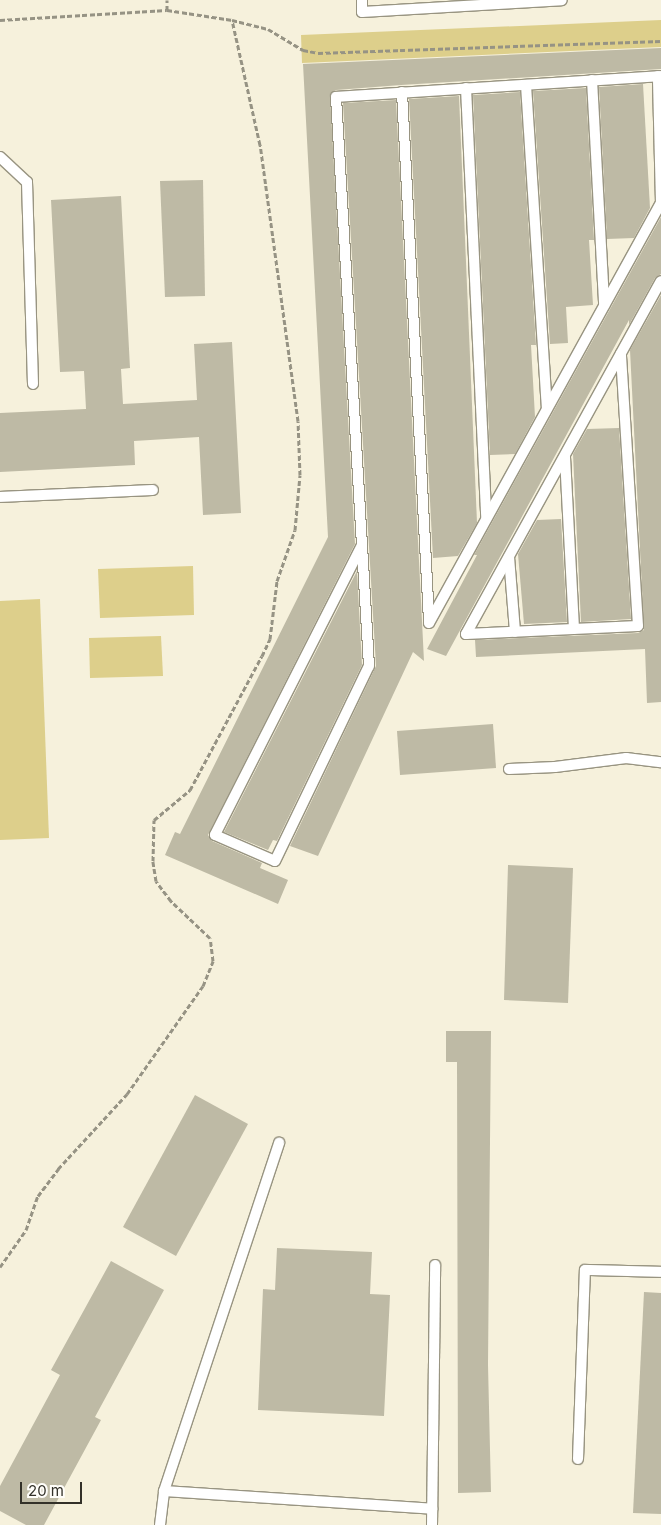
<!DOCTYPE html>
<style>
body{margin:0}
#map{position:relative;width:661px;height:1525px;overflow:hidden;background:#f6f1dc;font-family:Inter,sans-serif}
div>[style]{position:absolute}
.green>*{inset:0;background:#ddcf8b}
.building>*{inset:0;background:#bebaa5}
.path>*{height:3px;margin-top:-1.5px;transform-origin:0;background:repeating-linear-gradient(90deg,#969384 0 5px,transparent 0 7.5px)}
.roads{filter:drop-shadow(1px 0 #989481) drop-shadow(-1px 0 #989481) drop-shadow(0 1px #989481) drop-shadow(0 -1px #989481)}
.lane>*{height:10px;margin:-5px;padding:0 5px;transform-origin:5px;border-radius:5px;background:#fff}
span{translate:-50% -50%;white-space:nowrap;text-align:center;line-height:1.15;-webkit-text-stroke:4.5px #fffefa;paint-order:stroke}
.scale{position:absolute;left:20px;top:1482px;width:62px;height:22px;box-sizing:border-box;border:2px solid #333129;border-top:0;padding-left:6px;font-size:15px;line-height:18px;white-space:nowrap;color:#333129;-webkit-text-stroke:4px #fffefa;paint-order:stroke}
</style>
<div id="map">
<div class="green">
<i style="clip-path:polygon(661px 20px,661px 47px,302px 63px,301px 35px)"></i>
<i style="clip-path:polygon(193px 566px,194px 615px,100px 618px,98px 569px)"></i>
<i style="clip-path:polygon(40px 599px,49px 838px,0 840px,0 601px)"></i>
<i style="clip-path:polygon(161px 636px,163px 676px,90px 678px,89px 638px)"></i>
</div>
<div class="building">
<i style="clip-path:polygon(661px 48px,661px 69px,401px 85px,336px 90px,330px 94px,355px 544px,208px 835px,212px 841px,262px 863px,260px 868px,288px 880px,278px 904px,165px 855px,175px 832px,180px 834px,328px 537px,303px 64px)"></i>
<i style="clip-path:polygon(643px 84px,650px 208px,634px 238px,607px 239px,599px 87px)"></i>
<i style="clip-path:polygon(586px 88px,594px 240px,589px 240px,593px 305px,566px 307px,568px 343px,550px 344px,533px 91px)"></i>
<i style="clip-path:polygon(520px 92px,536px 345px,531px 345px,535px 417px,515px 454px,490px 455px,473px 95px)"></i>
<i style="clip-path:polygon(459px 96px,477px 523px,458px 556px,433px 558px,409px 99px)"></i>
<i style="clip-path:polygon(396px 100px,424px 661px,413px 652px,318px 856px,290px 846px,376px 666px,343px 103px)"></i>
<i style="clip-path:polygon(203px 180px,205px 296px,165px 297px,160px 181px)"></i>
<i style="clip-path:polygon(121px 196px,130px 368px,121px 369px,123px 404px,197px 400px,194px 344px,232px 342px,241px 513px,203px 515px,199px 437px,134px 441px,135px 465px,0 472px,0 413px,86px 409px,84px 371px,60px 372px,51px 200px)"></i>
<i style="clip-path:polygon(661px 217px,661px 274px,655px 278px,629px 325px,629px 320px,446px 656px,427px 649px,477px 555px,474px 555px)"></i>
<i style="clip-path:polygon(661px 295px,661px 702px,647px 703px,645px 649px,476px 657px,475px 640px,638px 633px,644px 630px,630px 350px)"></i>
<i style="clip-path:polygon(619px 428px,631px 619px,581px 622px,573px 454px,587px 429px)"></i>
<i style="clip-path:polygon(561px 519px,567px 622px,524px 624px,518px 554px,537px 520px)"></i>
<i style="clip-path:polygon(357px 571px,362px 665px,277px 841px,273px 840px,268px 850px,224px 832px)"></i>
<i style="clip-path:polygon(493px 724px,496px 768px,400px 775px,397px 731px)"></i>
<i style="clip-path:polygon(508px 865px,573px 868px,568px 1003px,504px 1000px)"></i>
<i style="clip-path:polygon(446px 1031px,491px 1031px,488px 1365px,491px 1492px,458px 1493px,457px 1062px,446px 1062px)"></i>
<i style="clip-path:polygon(195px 1095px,248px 1124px,176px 1256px,123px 1227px)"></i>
<i style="clip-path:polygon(277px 1248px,372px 1252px,370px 1294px,390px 1295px,384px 1416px,258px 1410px,263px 1289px,275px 1290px)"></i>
<i style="clip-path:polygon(111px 1261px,164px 1290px,95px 1417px,101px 1420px,44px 1525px,26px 1525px,0 1511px,0 1486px,60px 1375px,51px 1370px)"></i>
<i style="clip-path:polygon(644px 1292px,661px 1293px,661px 1514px,633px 1513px)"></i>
</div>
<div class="path">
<i style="left:167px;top:10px;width:66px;rotate:8.7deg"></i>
<i style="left:232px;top:20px;width:37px;rotate:14deg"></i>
<i style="left:268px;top:29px;width:41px;rotate:31deg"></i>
<i style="left:303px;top:50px;width:15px;rotate:11deg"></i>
<i style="left:318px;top:53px;width:343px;rotate:-2deg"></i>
<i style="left:0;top:20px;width:167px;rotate:-3.4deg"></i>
<i style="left:167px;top:10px;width:10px;rotate:-90deg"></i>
<i style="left:0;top:1267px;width:45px;rotate:-54.9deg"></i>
<i style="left:26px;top:1230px;width:36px;rotate:-71deg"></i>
<i style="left:38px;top:1196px;width:34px;rotate:-53deg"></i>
<i style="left:58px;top:1169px;width:102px;rotate:-47.4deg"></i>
<i style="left:127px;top:1094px;width:132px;rotate:-54.9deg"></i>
<i style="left:203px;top:986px;width:27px;rotate:-68deg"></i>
<i style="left:213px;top:961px;width:23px;rotate:-97deg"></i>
<i style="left:210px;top:938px;width:54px;rotate:-136.5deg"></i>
<i style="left:171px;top:901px;width:25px;rotate:-127deg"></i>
<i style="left:156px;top:881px;width:20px;rotate:-99deg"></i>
<i style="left:153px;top:861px;width:41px;rotate:-88.6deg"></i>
<i style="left:154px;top:820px;width:47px;rotate:-39.8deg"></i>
<i style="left:190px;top:790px;width:152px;rotate:-61.8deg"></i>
<i style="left:262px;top:656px;width:19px;rotate:-65deg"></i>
<i style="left:270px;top:639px;width:58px;rotate:-83.1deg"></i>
<i style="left:277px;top:581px;width:54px;rotate:-70.6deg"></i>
<i style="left:295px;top:530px;width:55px;rotate:-84.8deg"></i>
<i style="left:300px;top:475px;width:54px;rotate:-92.1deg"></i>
<i style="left:298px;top:421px;width:279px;rotate:-97.8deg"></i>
<i style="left:260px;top:145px;width:128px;rotate:-102.6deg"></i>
</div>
<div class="roads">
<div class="lane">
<i style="left:362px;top:0;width:12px;rotate:90deg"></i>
<i style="left:362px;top:12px;width:200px;rotate:-3.4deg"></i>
<i style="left:592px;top:80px;width:225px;rotate:86.9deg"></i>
<i style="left:526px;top:85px;width:324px;rotate:86.3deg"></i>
<i style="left:466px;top:88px;width:429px;rotate:87.3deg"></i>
<i style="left:402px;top:92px;width:531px;rotate:87.08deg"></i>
<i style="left:0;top:157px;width:37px;rotate:43deg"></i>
<i style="left:27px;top:182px;width:202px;rotate:88.3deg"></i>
<i style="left:565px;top:457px;width:172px;rotate:87deg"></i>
<i style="left:0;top:497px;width:153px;rotate:-2.6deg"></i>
<i style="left:362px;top:545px;width:325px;rotate:116.9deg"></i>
<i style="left:215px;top:835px;width:65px;rotate:23.4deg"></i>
<i style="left:275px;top:861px;width:216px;rotate:-64.3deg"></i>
<i style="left:369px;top:666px;width:570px;rotate:-93.32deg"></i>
<i style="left:336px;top:97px;width:326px;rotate:-3.7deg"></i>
<i style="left:509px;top:557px;width:75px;rotate:85.4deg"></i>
<i style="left:429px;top:623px;width:480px;rotate:-61.1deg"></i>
<i style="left:661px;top:203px;width:127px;rotate:-91.4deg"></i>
<i style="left:466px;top:634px;width:172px;rotate:-2.7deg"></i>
<i style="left:638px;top:626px;width:273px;rotate:-93.6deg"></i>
<i style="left:466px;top:634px;width:403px;rotate:-61.1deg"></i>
<i style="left:509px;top:769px;width:46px;rotate:-2.5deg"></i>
<i style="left:555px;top:767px;width:72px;rotate:-7.2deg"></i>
<i style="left:626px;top:758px;width:35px;rotate:7deg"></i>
<i style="left:578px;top:1459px;width:189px;rotate:-87.9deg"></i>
<i style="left:585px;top:1270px;width:76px;rotate:1.5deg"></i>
<i style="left:164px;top:1491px;width:269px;rotate:3.8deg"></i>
<i style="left:160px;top:1525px;width:34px;rotate:-83deg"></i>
<i style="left:164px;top:1491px;width:367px;rotate:-71.7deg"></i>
<i style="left:432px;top:1525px;width:260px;rotate:-89.3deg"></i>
</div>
</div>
<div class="scale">20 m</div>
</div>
